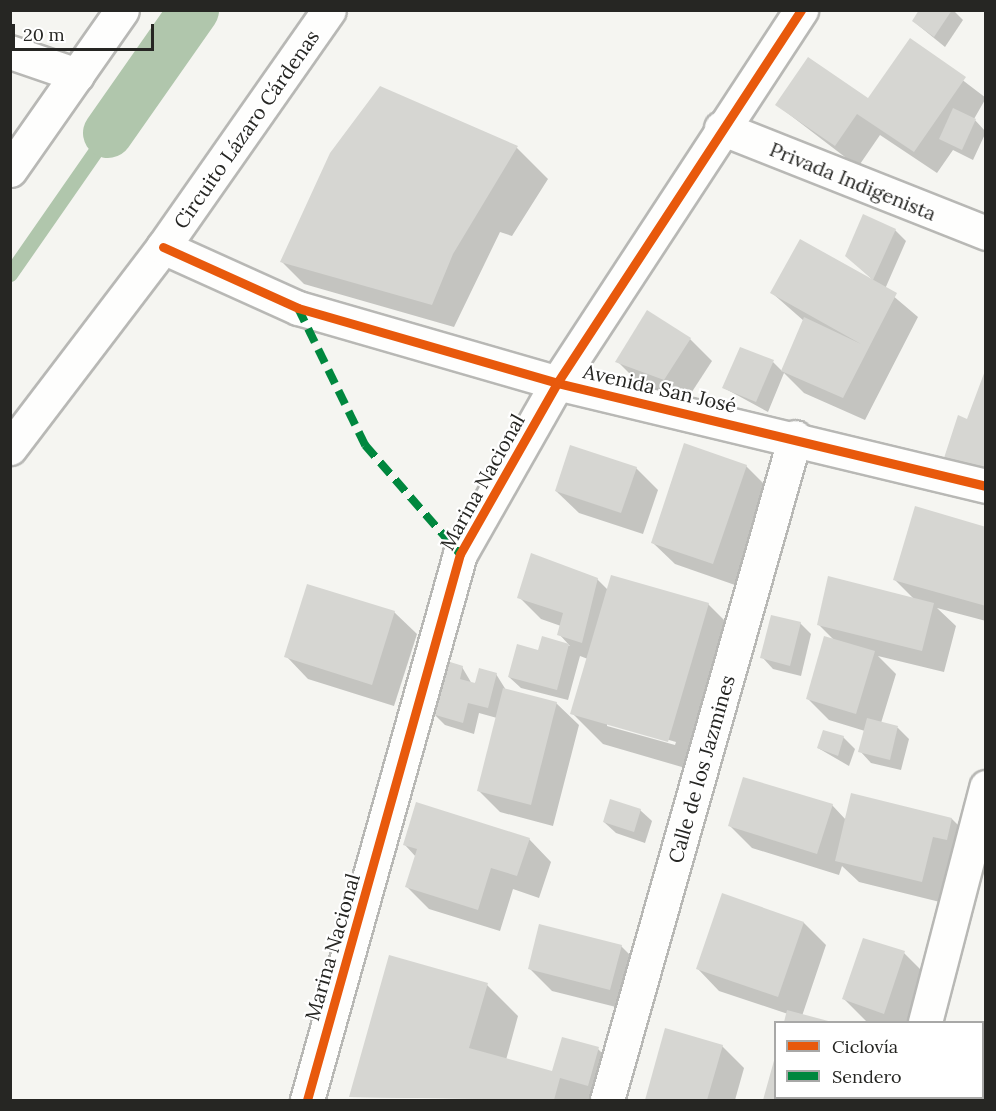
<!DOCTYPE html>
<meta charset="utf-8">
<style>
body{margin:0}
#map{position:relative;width:996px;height:1111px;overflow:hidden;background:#f5f5f1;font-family:Lora,serif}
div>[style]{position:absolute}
.shadow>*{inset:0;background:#0003}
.stream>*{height:15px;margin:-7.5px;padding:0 7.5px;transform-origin:7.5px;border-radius:7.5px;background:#b0c6ac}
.canal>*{height:50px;margin:-25px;padding:0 25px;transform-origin:25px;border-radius:25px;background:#b0c6ac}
.building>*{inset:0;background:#d6d6d2}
.roads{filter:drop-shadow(2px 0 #b8b8b5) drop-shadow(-2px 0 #b8b8b5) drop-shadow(0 2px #b8b8b5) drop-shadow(0 -2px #b8b8b5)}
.street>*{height:33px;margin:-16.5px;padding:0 16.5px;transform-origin:16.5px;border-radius:16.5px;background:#fefefd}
.secondary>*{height:33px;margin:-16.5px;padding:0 16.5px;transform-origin:16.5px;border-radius:16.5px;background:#fefefd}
.quiet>*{height:8px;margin-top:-4px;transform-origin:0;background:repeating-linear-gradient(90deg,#00873e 0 15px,transparent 0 23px)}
.cycleway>*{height:9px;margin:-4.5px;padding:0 4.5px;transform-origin:4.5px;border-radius:4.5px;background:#e8590c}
span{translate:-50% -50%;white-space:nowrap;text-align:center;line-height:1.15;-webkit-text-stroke:4.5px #fff;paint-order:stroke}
.street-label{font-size:20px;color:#262623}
.frame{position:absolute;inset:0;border:12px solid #262623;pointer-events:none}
.legend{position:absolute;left:774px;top:1021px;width:210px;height:78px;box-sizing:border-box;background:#fff;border:2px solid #a8a8a7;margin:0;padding:8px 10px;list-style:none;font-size:18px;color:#262623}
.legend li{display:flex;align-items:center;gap:12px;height:30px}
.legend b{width:30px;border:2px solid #a8a8a7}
.scale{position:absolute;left:12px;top:24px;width:142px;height:27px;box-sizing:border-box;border:3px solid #262623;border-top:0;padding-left:8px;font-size:18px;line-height:21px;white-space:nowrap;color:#262623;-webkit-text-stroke:4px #fff;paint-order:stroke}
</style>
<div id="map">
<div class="shadow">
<i style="clip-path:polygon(921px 10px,953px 10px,963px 20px,945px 47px,913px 21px)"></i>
<i style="clip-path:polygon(910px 40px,986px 98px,974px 119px,986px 132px,973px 160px,953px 150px,937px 173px,880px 135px,858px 167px,777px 105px,869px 100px)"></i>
<i style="clip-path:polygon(381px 88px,517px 148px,548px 179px,512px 236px,500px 232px,454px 327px,304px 284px,282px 262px)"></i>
<i style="clip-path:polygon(895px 230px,906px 241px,885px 289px,918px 317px,865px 420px,804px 393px,784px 373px,768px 412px,724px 388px,773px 362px,782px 371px,804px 321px,772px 293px,873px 280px,847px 256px)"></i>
<i style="clip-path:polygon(690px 339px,712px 361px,686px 401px,639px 383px,617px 361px)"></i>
<i style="clip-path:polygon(746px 466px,768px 488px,735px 585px,675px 564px,652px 542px)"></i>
<i style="clip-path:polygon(636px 468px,658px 490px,643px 534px,579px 513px,556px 491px)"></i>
<i style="clip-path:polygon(986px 529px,986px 621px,937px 608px,956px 626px,944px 672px,878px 656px,896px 674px,881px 723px,898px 728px,909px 739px,901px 770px,871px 763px,860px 751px,865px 731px,829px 720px,807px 698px,834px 640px,818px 624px,914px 599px,895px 580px)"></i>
<i style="clip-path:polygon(evenodd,597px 579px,608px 590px,708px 604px,739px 635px,699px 772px,603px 744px,572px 713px,588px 659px,580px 656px,568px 700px,521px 688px,509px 677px,539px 652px,543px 638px,570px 646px,559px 634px,561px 626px,541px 619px,519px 597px,597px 579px,607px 722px,676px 742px,675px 745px,607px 726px,607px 722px)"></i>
<i style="clip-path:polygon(394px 612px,417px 634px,394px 706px,308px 679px,286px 656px)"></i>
<i style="clip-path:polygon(800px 623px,811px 634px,801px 676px,773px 669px,762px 657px)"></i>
<i style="clip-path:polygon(462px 667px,472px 684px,496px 674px,506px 690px,556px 703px,579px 725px,553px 826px,500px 812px,478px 790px,497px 718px,479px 713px,474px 734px,445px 725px,434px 714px)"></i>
<i style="clip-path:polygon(843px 737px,855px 749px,849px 766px,818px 748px)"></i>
<i style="clip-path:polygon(832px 805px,846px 820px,952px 819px,974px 841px,944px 903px,859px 882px,842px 866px,839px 875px,752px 848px,730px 826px)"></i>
<i style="clip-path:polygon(640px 810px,652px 821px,645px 843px,616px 833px,604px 822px)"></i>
<i style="clip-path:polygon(529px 839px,551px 862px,539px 898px,513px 889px,500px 931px,429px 909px,407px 887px,416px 857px,405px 845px)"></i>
<i style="clip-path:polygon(723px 895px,804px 923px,826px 945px,802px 1016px,829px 1022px,785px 1022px,788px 1014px,719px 991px,697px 968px)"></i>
<i style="clip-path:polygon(621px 946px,643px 968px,632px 1011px,552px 991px,530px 969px)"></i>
<i style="clip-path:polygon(904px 953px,926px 975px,910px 1022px,866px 1021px,844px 999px)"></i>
<i style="clip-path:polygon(487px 985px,518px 1016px,506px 1060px,553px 1073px,598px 1049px,629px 1080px,623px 1100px,350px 1097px)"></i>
<i style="clip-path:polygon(666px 1030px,722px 1046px,744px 1068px,735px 1100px,646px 1100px)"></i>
<i style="clip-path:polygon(776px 1060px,776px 1098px,894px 1100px,765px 1100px)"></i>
<i style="clip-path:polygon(986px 1079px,986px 1100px,980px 1100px,982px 1098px)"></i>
</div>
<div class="stream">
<i style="left:10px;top:274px;width:172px;rotate:-55.2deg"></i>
</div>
<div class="canal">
<i style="left:108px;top:133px;width:150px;rotate:-55deg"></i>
</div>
<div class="building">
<i style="clip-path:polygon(919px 10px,952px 10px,934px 37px,912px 21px)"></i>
<i style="clip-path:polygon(910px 38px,966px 77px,914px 152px,857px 114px,835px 146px,775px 105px,808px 57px,868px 98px)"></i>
<i style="clip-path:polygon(380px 86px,518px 146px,453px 254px,432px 305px,280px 262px,330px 153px)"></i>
<i style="clip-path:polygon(953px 108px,976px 119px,962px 150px,939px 139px)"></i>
<i style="clip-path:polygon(863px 214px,896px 229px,873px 280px,845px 256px)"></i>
<i style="clip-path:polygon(800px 239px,897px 293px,843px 398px,781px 371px,804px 317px,861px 344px,770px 293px)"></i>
<i style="clip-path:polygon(647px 310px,691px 338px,664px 380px,615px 362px)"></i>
<i style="clip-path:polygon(740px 347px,774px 360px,756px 402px,722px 388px)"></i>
<i style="clip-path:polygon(986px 368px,986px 472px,944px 458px,958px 415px,967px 419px)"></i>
<i style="clip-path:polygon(684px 443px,747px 465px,713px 564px,651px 543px)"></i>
<i style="clip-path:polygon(570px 445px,637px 467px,621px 513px,555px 491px)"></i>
<i style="clip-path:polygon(915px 506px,986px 527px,986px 606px,893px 580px)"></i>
<i style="clip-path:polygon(531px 553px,598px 578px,582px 643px,557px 635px,563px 613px,517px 598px)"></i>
<i style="clip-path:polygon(611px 575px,709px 603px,668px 742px,570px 714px)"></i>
<i style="clip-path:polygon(828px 576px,934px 603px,922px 651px,817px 625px)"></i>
<i style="clip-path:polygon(307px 584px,395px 611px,372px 685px,284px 657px)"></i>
<i style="clip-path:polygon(771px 615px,801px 622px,790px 666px,760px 658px)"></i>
<i style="clip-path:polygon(542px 636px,569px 644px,557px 690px,508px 677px,517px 644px,538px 650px)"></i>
<i style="clip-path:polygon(824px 636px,875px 651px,856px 714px,806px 699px)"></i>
<i style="clip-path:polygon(447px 661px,463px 666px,460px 679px,475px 683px,479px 668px,497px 673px,488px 708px,468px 703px,463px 723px,432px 714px)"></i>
<i style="clip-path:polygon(503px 688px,557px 702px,531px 805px,477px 791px)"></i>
<i style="clip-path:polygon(867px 718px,898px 726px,890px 760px,858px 752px)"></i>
<i style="clip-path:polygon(823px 730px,844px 736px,838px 756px,817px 748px)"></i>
<i style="clip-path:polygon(743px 777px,833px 804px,817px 854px,728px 826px)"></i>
<i style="clip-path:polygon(851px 793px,952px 818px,947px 840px,933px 837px,922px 882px,835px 861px)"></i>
<i style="clip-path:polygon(610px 799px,641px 809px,634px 832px,603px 822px)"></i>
<i style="clip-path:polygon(416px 802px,530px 838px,517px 876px,491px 868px,478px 910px,405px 887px,417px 849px,403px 845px)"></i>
<i style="clip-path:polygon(722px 893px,804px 922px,778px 997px,696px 969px)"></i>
<i style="clip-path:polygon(539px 924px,622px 945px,610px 990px,528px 969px)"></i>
<i style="clip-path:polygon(863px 938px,905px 951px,884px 1014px,842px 999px)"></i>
<i style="clip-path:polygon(389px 955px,488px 983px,469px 1048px,552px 1071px,562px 1037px,599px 1047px,588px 1086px,560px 1078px,554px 1100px,349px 1097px)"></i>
<i style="clip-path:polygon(787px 1010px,832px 1022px,784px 1022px)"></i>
<i style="clip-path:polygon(665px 1028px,723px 1045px,707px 1100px,645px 1100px)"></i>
<i style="clip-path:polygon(775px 1057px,776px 1098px,881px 1100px,763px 1100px)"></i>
</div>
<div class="roads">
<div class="street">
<i style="left:10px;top:52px;width:71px;rotate:18.9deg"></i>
<i style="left:721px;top:128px;width:285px;rotate:21.6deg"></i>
<i style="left:163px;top:247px;width:148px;rotate:24.3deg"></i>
<i style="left:298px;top:308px;width:270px;rotate:16.1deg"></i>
<i style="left:557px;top:383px;width:441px;rotate:13.5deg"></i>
<i style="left:925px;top:1022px;width:243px;rotate:-75.4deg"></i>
<i style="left:307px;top:1100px;width:567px;rotate:-74.35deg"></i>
<i style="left:460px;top:554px;width:197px;rotate:-60.4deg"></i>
<i style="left:557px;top:383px;width:446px;rotate:-56.8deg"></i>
<i style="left:607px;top:1100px;width:689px;rotate:-74.17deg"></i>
<i style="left:905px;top:1100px;width:2px;rotate:-90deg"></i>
</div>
<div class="secondary">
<i style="left:10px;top:170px;width:195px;rotate:-55deg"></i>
<i style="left:10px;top:448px;width:253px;rotate:-52.7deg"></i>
<i style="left:163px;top:247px;width:289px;rotate:-55deg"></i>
</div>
</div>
<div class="quiet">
<i style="left:298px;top:308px;width:153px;rotate:63.9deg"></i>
<i style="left:365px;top:445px;width:145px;rotate:48.9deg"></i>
</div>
<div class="cycleway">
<i style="left:163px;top:247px;width:148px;rotate:24.3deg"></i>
<i style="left:298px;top:308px;width:270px;rotate:16.1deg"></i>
<i style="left:557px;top:383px;width:441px;rotate:13.5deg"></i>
<i style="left:307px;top:1100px;width:567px;rotate:-74.35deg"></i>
<i style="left:460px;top:554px;width:197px;rotate:-60.4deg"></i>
<i style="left:557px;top:383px;width:446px;rotate:-56.8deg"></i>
</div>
<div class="street-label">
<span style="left:246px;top:129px;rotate:-55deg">Circuito Lázaro Cárdenas</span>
<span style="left:853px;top:181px;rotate:22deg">Privada Indigenista</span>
<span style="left:660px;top:388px;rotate:13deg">Avenida San José</span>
<span style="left:482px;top:482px;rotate:-61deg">Marina Nacional</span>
<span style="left:701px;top:769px;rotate:-74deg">Calle de los Jazmines</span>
<span style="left:332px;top:947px;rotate:-74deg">Marina Nacional</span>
</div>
<div class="frame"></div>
<ul class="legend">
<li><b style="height:8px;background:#e8590c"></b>Ciclovía</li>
<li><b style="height:8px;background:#00873e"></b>Sendero</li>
</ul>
<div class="scale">20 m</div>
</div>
